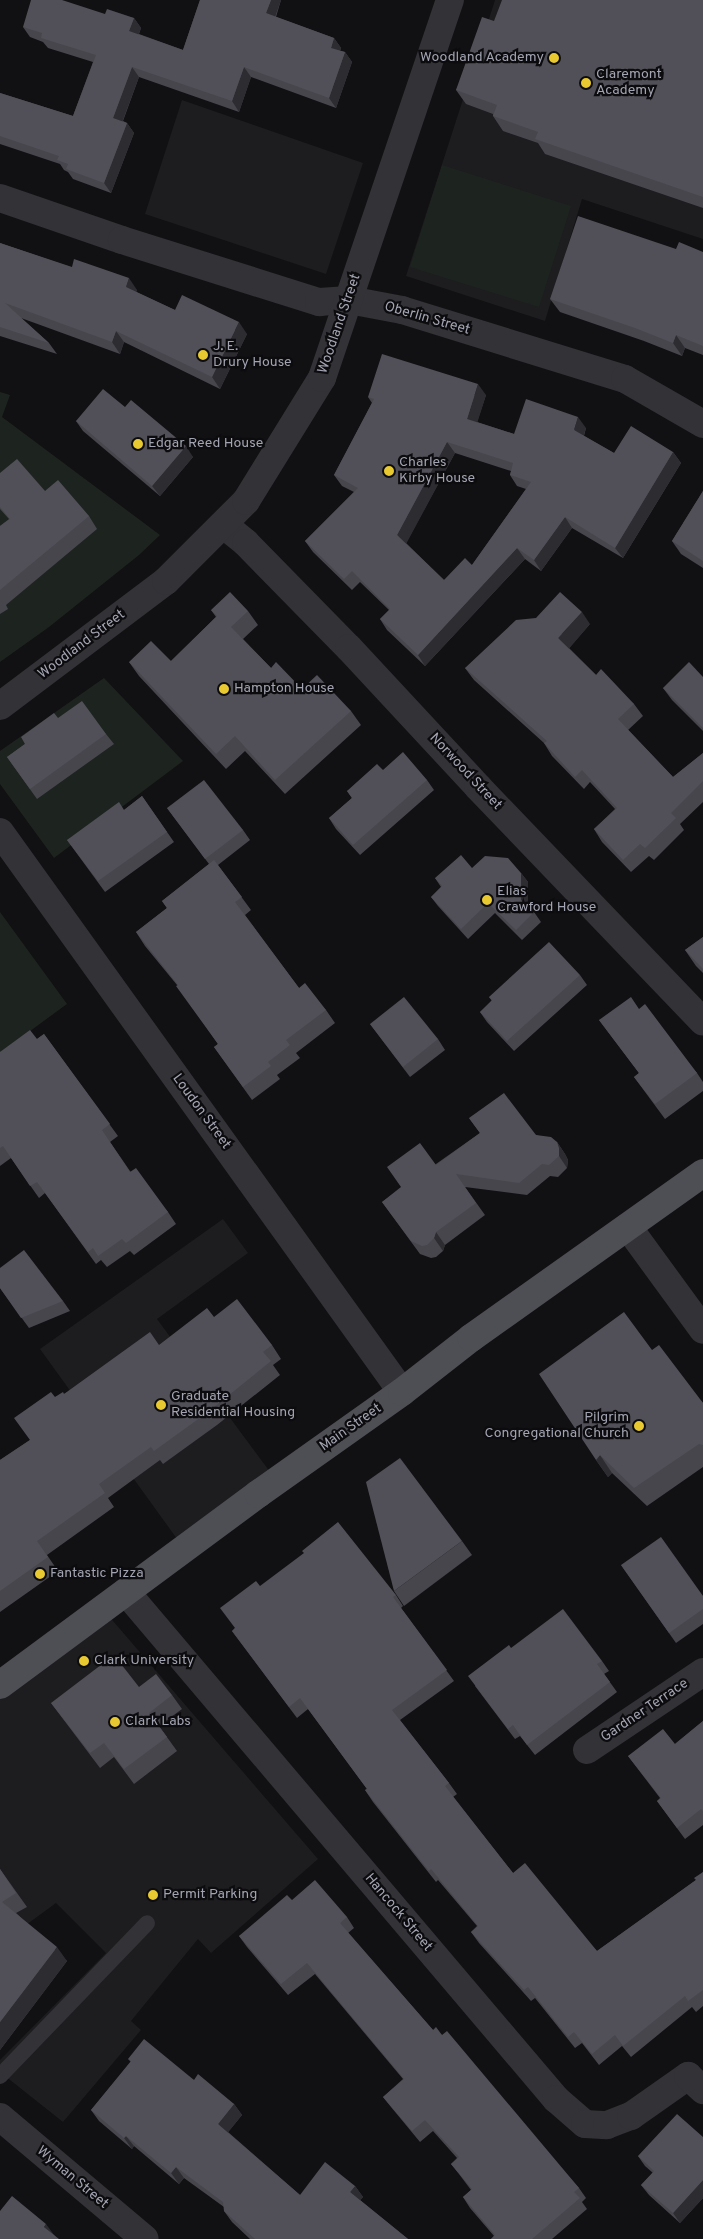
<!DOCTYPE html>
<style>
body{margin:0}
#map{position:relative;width:703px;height:2239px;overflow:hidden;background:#111012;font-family:Overpass,sans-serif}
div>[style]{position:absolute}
.built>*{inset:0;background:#1d1c1f}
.green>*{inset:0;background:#1d241f}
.lane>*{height:16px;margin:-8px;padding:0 8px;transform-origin:8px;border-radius:8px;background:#323237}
.street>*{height:28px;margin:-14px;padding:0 14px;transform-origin:14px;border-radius:14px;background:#323237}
.primary>*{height:28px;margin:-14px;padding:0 14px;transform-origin:14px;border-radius:14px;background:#4e4e55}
.wall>*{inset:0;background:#47464d}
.shaded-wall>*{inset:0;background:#2d2c31}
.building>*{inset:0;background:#515058}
.dots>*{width:14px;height:14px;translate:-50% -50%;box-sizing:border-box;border:2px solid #0c0b0d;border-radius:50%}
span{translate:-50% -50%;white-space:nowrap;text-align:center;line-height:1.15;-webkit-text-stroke:4.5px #0c0b0d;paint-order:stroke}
.poi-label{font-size:14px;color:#a2a4b2}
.right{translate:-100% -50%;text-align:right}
.left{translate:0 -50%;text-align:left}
.street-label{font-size:14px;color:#a2a4b2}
</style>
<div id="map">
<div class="built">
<i style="clip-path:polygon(495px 0,703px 0,703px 239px,582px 199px,545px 321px,406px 276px)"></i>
<i style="clip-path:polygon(182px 100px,363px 163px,326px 274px,145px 214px)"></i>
<i style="clip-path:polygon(223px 1219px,248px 1253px,157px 1319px,279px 1484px,107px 1614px,318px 1859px,211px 1953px,198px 1939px,131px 2021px,141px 2030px,63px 2122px,0 2072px,0 2060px,106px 1953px,56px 1903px,0 1944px,0 1676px,180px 1543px,40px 1349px)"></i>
</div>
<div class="green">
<i style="clip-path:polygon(442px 165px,571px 206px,539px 307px,410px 267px)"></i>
<i style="clip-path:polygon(0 392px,10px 395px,2px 417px,160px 535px,139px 555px,49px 627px,0 662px)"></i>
<i style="clip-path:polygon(104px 678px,183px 761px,54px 858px,0 784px,0 751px)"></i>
<i style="clip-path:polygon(0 912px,67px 1004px,0 1053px)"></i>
</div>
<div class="lane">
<i style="left:0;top:2076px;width:212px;rotate:-46.1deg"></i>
</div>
<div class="street">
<i style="left:0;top:198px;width:129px;rotate:19deg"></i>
<i style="left:122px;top:240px;width:207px;rotate:17.5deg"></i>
<i style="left:319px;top:302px;width:30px;rotate:-4deg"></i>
<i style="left:349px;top:300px;width:54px;rotate:10.7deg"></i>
<i style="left:402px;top:310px;width:233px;rotate:17.2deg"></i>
<i style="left:625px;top:379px;width:90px;rotate:30deg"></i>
<i style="left:224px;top:525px;width:28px;rotate:39deg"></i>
<i style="left:246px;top:543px;width:147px;rotate:45.6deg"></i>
<i style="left:349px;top:648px;width:190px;rotate:47.1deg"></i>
<i style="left:478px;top:787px;width:325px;rotate:46.2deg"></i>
<i style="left:0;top:706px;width:208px;rotate:-37deg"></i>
<i style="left:166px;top:581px;width:113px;rotate:-45deg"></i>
<i style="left:246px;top:501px;width:145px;rotate:-58.3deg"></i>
<i style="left:322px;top:378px;width:399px;rotate:-71.3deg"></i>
<i style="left:0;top:832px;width:689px;rotate:54.33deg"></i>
<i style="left:628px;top:1227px;width:127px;rotate:53.9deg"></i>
<i style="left:126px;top:1592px;width:665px;rotate:49.7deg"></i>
<i style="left:556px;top:2099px;width:38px;rotate:41deg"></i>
<i style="left:585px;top:2124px;width:22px;rotate:3deg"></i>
<i style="left:607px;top:2125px;width:26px;rotate:-21deg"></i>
<i style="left:631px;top:2116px;width:70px;rotate:-35.1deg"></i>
<i style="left:688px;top:2076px;width:21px;rotate:43deg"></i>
<i style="left:587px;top:1750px;width:140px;rotate:-33.9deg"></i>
<i style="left:0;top:2117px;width:189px;rotate:40.1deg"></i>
</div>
<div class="primary">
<i style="left:0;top:1685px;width:321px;rotate:-36.5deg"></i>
<i style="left:258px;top:1494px;width:176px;rotate:-35.3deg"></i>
<i style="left:402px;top:1392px;width:88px;rotate:-38deg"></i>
<i style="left:471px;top:1338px;width:285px;rotate:-35.4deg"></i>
</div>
<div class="wall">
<i style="clip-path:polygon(200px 0,281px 0,276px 17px,334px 38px,341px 48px,340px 51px,345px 52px,352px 62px,336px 108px,251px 77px,239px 112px,139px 77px,123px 121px,127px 123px,134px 133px,111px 193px,73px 179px,68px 172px,64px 170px,60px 164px,0 144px,0 93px,73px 116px,93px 62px,48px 48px,43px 42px,30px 37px,23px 27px,105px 14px,134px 18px,141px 28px,139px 34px,183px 50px)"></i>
<i style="clip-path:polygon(703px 0,703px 208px,545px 154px,538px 143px,503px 131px,493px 116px,493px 114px,466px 104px,456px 90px,494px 21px)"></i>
<i style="clip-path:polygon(0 243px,137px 290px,136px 292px,175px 310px,247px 334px,220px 389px,124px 342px,120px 354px,21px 318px,49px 343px,57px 354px,0 336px)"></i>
<i style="clip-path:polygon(703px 252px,703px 355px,685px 348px,682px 356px,644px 341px,560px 312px,550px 299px)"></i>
<i style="clip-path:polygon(evenodd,486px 395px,477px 422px,514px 434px,586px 428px,584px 436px,614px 453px,673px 452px,681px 463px,623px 558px,572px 528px,541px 571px,525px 559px,425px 666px,387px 630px,380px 619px,389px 610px,360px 582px,352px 590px,313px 552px,305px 541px,354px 492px,342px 486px,334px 475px,372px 403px,368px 397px,486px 395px,455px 453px,511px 471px,510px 475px,517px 486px,526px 489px,472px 565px,444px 580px,406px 543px,455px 453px)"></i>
<i style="clip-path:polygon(125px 407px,193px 457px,160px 496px,83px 431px,76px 421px)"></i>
<i style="clip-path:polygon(0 473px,45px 491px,89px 516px,97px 529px,6px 605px,8px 609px,0 614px,0 526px,9px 519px,0 509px)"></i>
<i style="clip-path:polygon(703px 491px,703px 568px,681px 554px,672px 541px)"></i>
<i style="clip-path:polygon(211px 610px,248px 611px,258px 625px,243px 639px,271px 668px,302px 689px,351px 711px,361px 725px,285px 794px,245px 751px,226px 769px,139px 676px,129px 662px,171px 661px,216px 617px)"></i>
<i style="clip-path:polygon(590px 624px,569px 648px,596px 675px,634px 704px,643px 716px,628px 730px,673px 777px,703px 753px,703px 802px,680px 824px,684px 830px,654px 860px,649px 856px,631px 872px,602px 842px,594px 829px,615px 809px,590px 782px,584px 789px,552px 756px,544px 743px,474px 680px,465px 668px)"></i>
<i style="clip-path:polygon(703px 677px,703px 731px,672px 700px,663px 688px)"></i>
<i style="clip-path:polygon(58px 718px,106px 734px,114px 744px,37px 799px,7px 757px,25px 744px)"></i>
<i style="clip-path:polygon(383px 770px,427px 780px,434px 790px,360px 855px,336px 829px,329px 818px,352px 798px,347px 791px)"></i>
<i style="clip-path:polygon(142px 796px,174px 842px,105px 892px,67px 840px,124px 810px)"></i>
<i style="clip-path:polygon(167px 808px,243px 830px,250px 840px,218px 865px,251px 910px,245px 915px,299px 988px,326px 1010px,335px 1023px,296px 1053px,300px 1058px,277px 1075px,280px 1079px,252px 1100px,214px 1047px,218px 1044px,177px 985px,145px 946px,136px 932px,167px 908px,162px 901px,209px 864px)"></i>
<i style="clip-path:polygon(521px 873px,528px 882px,528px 906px,534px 912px,541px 922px,522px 940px,495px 913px,468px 939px,438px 906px,431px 897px,441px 887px,435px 878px)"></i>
<i style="clip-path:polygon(703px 937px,703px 973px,696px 966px,685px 950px)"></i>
<i style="clip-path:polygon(580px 975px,587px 985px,514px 1051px,487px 1022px,480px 1012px,492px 1001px,489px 997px)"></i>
<i style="clip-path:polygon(639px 1009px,697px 1073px,703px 1082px,703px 1091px,665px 1119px,634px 1077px,639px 1073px,599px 1020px)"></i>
<i style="clip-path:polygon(370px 1024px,438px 1039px,445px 1050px,410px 1077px)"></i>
<i style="clip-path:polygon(44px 1034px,118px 1136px,110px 1142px,130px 1171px,168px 1212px,176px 1224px,134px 1255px,130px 1251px,107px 1267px,101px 1260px,96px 1264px,45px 1193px,39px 1198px,11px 1158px,0 1166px,0 1052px,37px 1039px)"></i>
<i style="clip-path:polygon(469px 1118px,536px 1135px,557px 1142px,565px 1154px,568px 1160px,567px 1168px,558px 1177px,550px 1176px,527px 1195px,465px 1187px,485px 1215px,445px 1245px,443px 1251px,436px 1257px,431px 1258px,420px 1254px,382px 1202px,480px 1133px)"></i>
<i style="clip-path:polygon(0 1288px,63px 1301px,70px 1311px,29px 1328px)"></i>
<i style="clip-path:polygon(214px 1317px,272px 1345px,281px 1359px,273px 1365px,280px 1375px,217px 1425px,163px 1464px,160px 1460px,108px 1498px,114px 1507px,47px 1555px,58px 1571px,0 1612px,0 1460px,30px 1440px,55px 1397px,64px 1394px)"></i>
<i style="clip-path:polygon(652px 1350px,703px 1403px,703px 1467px,647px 1506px,612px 1473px,608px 1477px,596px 1460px)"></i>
<i style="clip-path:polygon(462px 1541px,472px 1555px,404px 1606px,394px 1591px)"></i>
<i style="clip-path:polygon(621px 1565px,703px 1596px,703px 1624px,676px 1643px)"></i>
<i style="clip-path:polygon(260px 1586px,396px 1595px,403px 1606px,401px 1608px,454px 1681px,400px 1720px,449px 1783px,457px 1794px,453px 1797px,513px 1873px,597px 1951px,696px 1880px,703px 1872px,703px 2006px,696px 2012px,692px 2007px,631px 2057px,622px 2046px,599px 2065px,582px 2043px,575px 2048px,535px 1998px,531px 2001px,479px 1943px,471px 1932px,477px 1926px,438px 1880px,436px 1882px,373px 1802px,365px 1790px,367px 1789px,308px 1709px,297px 1718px,232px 1631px,235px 1628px)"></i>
<i style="clip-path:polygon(511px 1648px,602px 1661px,609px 1671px,604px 1674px,617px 1692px,535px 1755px,520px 1736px,515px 1739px,475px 1686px)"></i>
<i style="clip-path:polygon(139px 1687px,172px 1695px,182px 1709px,159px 1726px,177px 1751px,134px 1784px,114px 1757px,100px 1768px,51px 1703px)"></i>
<i style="clip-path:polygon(703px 1721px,703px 1825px,685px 1839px,657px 1801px,660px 1798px,628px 1756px,675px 1744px)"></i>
<i style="clip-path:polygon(0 1869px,27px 1907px,16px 1913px,67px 1961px,0 2050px)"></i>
<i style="clip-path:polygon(292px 1900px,347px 1917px,354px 1928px,348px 1933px,433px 2030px,442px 2035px,579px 2188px,586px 2198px,582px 2202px,587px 2209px,552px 2239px,491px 2239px,494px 2236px,470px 2208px,463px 2197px,471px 2190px,459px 2174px,451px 2164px,457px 2158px,433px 2131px,420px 2142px,391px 2107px,383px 2097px,403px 2079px,315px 1974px,288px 1995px,247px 1947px,239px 1936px)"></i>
<i style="clip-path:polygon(128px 2059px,194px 2080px,234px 2104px,242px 2115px,228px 2132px,300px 2195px,355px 2186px,363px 2197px,360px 2200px,408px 2239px,250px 2239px,232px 2222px,224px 2211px,224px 2207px,184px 2178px,179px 2184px,134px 2146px,132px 2149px,99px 2121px,91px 2110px,131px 2062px)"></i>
<i style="clip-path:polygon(703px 2137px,703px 2198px,680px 2223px,649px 2195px,641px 2185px,653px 2173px,645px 2166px,638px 2156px)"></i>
</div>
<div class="shaded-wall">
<i style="clip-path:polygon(271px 0,281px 0,273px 23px,266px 13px)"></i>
<i style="clip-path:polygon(134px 18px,141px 28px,136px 41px,129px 31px)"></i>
<i style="clip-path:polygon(334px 38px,341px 48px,338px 58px,331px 48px)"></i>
<i style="clip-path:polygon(345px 52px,352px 62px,336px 108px,329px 98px)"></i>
<i style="clip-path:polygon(132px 67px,139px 77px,120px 128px,113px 118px)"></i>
<i style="clip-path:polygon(244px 67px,251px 77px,239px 112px,232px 101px)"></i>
<i style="clip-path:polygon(127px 123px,134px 133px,111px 193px,104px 183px)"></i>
<i style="clip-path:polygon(129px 278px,137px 290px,134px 299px,126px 287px)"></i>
<i style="clip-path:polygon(239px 322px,247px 334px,220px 389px,212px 377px)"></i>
<i style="clip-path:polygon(116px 331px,124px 342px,120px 354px,112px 342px)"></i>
<i style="clip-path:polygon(676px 335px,685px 348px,682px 356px,673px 343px)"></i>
<i style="clip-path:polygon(478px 384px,486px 395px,475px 430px,467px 419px)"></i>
<i style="clip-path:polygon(578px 417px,586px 428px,582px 441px,574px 430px)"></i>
<i style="clip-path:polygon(447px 442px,455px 453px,405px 546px,397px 535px)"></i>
<i style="clip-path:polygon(186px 446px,193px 457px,160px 496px,152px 486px)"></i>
<i style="clip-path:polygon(673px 452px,681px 463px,623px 558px,615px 548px)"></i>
<i style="clip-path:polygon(565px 517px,572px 528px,541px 571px,534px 560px)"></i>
<i style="clip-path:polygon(517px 548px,525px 559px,425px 666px,418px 655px)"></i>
<i style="clip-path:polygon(582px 612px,590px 624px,567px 651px,558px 638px)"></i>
<i style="clip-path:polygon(521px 873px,528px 882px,528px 909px,521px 900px)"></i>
<i style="clip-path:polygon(557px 1142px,565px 1154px,568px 1160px,567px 1168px,559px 1156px)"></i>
<i style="clip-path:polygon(436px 1232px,445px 1245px,443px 1251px,434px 1238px)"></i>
<i style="clip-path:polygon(600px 1455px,612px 1473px,608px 1477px,596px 1460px)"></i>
<i style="clip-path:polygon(57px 1947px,67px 1961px,0 2050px,0 2022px)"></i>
<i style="clip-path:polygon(234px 2104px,242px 2115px,226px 2135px,218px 2124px)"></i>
<i style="clip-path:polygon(126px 2136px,134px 2146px,132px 2149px,124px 2138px)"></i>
<i style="clip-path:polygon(176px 2167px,184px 2178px,179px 2184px,171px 2173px)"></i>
<i style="clip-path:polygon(703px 2180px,703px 2198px,680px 2223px,673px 2213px)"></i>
<i style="clip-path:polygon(355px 2186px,363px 2197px,358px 2203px,350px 2192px)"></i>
<i style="clip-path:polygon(46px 2224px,57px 2239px,44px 2227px)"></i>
</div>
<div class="building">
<i style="clip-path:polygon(31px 0,62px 0,105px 14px,107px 9px,134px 18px,129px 31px,183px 50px,200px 0,271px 0,266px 13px,334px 38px,331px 48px,345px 52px,329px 98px,244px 67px,232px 101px,132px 67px,113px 118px,127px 123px,104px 183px,66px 169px,68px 164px,57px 160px,59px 156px,0 136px,0 93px,73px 116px,96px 55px,41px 38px,42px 33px,23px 27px)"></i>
<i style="clip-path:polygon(502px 0,703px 0,703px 197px,535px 139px,538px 132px,493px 116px,497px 105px,456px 90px,482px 17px,494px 21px)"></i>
<i style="clip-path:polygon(578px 216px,676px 249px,679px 242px,703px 252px,703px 346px,676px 335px,673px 343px,635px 328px,550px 299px)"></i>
<i style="clip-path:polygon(0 243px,72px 267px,74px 259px,129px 278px,126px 287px,175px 310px,182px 295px,239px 322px,212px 377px,116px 331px,112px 342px,5px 303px,49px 343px,0 327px)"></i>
<i style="clip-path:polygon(evenodd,382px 354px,478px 384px,467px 419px,514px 434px,526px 399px,578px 417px,574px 430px,614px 453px,631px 426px,673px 452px,615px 548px,565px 517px,534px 560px,517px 548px,418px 655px,380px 619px,390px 609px,352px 571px,344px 579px,305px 541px,358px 488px,334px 475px,374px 399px,368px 397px,382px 354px,447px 442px,513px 463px,510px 475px,531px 482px,472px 565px,465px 558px,444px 580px,397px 535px,447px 442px)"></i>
<i style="clip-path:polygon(103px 389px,125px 407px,131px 400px,186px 446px,152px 486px,76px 421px)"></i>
<i style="clip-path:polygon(17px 459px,45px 491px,58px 480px,89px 516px,0 590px,0 526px,10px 519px,0 507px,0 473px)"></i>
<i style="clip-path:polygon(703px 491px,703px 561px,672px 541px)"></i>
<i style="clip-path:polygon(230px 592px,248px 611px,231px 627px,271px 668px,276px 662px,302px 689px,317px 675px,351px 711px,275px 780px,235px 736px,216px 754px,129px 662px,151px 641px,171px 661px,217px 616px,211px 610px)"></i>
<i style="clip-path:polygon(560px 592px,582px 612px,558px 638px,596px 675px,601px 669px,634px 704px,618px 719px,673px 777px,703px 753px,703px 781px,671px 813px,676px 818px,645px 848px,640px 844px,623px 860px,594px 829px,617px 808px,582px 770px,575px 777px,544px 743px,547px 741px,465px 668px,516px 620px,536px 618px)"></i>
<i style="clip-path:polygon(689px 662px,703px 677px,703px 728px,663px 688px)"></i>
<i style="clip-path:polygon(82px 701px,106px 734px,30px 789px,7px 757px,25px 744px,21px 737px,54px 713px,58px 718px)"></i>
<i style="clip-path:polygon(403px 752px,427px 780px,353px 845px,329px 818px,352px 798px,347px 791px,377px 764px,383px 770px)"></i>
<i style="clip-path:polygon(204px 780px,243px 830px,205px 859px,167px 808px)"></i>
<i style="clip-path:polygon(142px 796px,167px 832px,98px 881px,67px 840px,119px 802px,124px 810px)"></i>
<i style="clip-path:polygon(461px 855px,472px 868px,485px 856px,508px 858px,521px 873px,521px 900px,534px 912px,516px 930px,488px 903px,461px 929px,431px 897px,442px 886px,435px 878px)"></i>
<i style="clip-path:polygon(214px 860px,242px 897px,235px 902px,299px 988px,305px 983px,326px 1010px,286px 1040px,290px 1045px,268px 1062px,271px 1066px,243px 1087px,214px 1047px,218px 1044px,176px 986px,178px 985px,136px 932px,167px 908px,162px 901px)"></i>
<i style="clip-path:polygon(703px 937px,703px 969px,685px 950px)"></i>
<i style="clip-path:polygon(549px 942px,580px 975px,507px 1041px,480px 1012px,492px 1000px,489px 997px)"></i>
<i style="clip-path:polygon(404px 997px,438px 1039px,403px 1067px,370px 1024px)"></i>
<i style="clip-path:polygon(631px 997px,639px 1009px,645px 1004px,697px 1073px,655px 1104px,634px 1077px,639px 1073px,599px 1020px)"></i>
<i style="clip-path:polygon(30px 1030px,37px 1039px,44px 1034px,110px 1124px,102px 1130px,130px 1172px,136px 1168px,168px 1212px,126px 1243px,122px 1239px,98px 1256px,93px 1248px,88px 1252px,37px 1182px,30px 1186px,3px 1146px,0 1148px,0 1052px)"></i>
<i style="clip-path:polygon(504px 1093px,536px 1135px,551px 1137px,557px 1142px,559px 1148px,559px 1156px,549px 1165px,542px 1164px,519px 1183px,456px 1174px,476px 1203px,436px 1232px,434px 1238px,427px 1245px,422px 1246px,411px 1241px,382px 1202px,401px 1187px,387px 1167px,420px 1143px,436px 1165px,480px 1133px,469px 1118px)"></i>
<i style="clip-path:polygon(24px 1250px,63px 1301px,21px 1318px,0 1288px,0 1268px)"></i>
<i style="clip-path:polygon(237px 1299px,272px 1345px,263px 1352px,271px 1361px,208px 1412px,154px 1451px,151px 1447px,99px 1484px,105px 1493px,37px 1541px,48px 1557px,0 1591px,0 1460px,30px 1440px,14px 1418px,51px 1392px,55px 1397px,63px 1392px,64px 1394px,150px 1332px,159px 1345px,207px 1308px,214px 1317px)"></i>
<i style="clip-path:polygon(624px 1312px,652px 1350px,659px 1345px,703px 1403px,703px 1445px,699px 1444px,634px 1488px,600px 1455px,596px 1460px,539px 1374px)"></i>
<i style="clip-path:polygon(400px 1458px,462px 1541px,394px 1591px,366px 1482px)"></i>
<i style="clip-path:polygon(338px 1522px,396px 1595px,393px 1597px,447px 1670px,392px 1710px,449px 1783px,445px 1786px,513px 1873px,525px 1863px,597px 1951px,696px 1880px,694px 1878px,703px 1872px,703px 1990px,688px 2001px,685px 1996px,623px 2046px,615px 2035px,592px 2054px,574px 2032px,568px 2037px,528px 1987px,524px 1990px,471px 1932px,478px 1926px,431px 1869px,429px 1871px,365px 1790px,367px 1789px,300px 1698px,289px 1707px,232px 1631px,235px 1628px,220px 1608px,256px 1581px,260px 1586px,304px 1553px,302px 1551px)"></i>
<i style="clip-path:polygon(661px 1537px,703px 1596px,703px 1609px,669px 1633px,621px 1565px)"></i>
<i style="clip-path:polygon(563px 1609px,602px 1661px,597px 1664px,610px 1682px,527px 1745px,513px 1725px,508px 1729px,468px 1676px,509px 1645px,511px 1648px)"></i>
<i style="clip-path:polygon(114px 1655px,139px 1687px,156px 1674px,172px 1695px,149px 1713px,167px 1737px,124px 1769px,104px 1743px,90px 1753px,51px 1703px)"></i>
<i style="clip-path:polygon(703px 1721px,703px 1811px,701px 1809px,677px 1828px,657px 1801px,661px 1798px,628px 1756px,663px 1729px,675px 1744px)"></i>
<i style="clip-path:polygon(0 1869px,16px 1893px,2px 1902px,57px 1947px,0 2022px)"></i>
<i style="clip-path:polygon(315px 1880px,347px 1917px,340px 1923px,433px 2030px,436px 2027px,442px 2035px,447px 2031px,579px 2188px,574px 2192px,580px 2198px,532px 2239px,491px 2239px,495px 2235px,463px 2197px,472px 2189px,451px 2164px,459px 2157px,425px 2120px,412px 2131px,383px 2097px,404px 2079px,307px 1963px,281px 1984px,239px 1936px,287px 1895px,292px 1900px)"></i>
<i style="clip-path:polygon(144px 2039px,194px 2080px,198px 2074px,234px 2104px,218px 2124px,300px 2195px,325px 2162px,355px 2186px,350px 2192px,408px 2239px,255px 2239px,224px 2211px,223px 2202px,176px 2167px,171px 2173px,126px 2136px,124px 2138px,91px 2110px,131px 2061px,128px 2059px)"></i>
<i style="clip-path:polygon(677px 2114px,703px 2137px,703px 2180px,673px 2213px,641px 2185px,654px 2171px,638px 2156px)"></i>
<i style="clip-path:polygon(12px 2196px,46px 2224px,44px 2227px,59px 2239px,0 2239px,0 2211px)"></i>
</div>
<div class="dots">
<i style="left:554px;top:58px;background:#e8c932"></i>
<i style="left:586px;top:83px;background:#e8c932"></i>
<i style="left:203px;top:355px;background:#e8c932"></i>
<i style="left:138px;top:444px;background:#e8c932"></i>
<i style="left:389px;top:471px;background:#e8c932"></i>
<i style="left:224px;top:689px;background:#e8c932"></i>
<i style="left:487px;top:900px;background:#e8c932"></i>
<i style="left:161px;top:1405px;background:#e8c932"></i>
<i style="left:639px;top:1426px;background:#e8c932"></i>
<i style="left:40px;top:1574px;background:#e8c932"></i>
<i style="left:84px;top:1661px;background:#e8c932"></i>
<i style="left:115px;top:1722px;background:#e8c932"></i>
<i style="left:153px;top:1895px;background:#e8c932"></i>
</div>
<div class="poi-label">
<span class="right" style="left:544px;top:58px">Woodland Academy</span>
<span class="left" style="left:596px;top:83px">Claremont<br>Academy</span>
<span class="left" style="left:213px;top:355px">J. E.<br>Drury House</span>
<span class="left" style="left:148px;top:444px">Edgar Reed House</span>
<span class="left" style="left:399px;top:471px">Charles<br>Kirby House</span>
<span class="left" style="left:234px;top:689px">Hampton House</span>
<span class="left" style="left:497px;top:900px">Elias<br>Crawford House</span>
<span class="left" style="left:171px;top:1405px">Graduate<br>Residential Housing</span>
<span class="right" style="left:629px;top:1426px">Pilgrim<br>Congregational Church</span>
<span class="left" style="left:50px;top:1574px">Fantastic Pizza</span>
<span class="left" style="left:94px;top:1661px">Clark University</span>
<span class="left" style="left:125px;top:1722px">Clark Labs</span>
<span class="left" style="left:163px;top:1895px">Permit Parking</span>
</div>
<div class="street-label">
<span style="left:427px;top:319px;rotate:16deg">Oberlin Street</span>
<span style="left:340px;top:324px;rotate:-71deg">Woodland Street</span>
<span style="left:82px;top:645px;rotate:-37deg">Woodland Street</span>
<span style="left:465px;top:772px;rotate:47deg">Norwood Street</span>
<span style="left:201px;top:1112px;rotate:54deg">Loudon Street</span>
<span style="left:351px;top:1428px;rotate:-35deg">Main Street</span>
<span style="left:645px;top:1711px;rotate:-34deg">Gardner Terrace</span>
<span style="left:398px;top:1913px;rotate:50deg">Hancock Street</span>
<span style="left:72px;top:2178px;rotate:40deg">Wyman Street</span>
</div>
</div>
